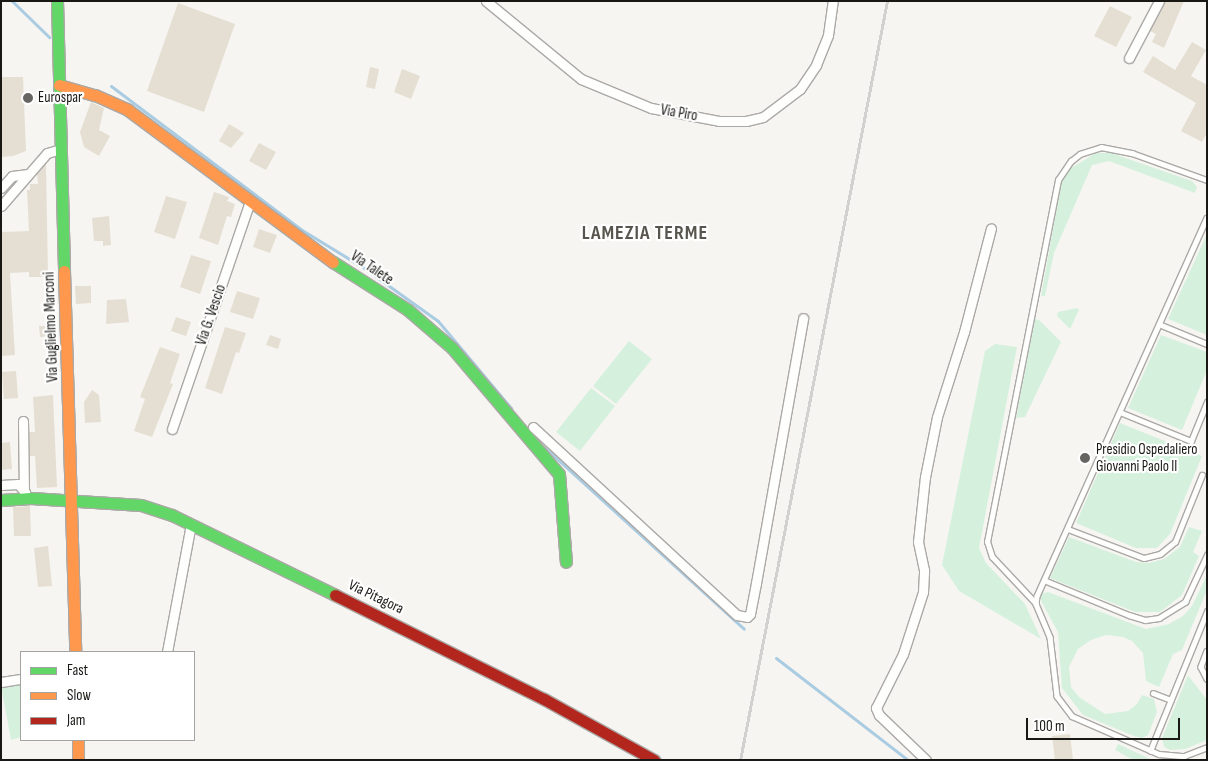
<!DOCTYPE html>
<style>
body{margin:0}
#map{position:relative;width:1208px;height:761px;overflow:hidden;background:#f7f5f1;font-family:"Sofia Sans Condensed",sans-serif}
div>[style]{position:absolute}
.green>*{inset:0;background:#d5f1dd}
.stream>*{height:3px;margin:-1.5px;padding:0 1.5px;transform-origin:1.5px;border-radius:1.5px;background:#aacce3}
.building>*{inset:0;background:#e5dfd3}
.roads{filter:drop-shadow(1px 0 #aba9a6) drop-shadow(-1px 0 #aba9a6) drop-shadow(0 1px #aba9a6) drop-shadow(0 -1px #aba9a6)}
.lane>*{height:4.5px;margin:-2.25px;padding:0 2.25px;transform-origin:2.25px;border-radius:2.25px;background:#fefefd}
.street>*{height:9px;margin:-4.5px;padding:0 4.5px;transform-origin:4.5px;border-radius:4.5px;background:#fefefd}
.fast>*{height:11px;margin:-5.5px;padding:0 5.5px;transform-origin:5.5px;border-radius:5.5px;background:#63d668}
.slow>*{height:11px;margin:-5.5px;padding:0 5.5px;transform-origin:5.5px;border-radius:5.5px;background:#ff974d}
.jam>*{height:11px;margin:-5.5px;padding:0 5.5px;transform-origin:5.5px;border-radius:5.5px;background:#b3261e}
.rail>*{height:3px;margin:-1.5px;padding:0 1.5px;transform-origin:1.5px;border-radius:1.5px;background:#d2d1d0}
.dots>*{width:14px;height:14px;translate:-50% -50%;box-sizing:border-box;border:2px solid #fff;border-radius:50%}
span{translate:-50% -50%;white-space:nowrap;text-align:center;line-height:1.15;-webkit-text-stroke:4.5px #fff;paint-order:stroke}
.poi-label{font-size:15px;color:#191815}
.left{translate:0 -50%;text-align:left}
.street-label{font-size:15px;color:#191815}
.district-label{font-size:20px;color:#58544e;font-weight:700;letter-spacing:1px}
.frame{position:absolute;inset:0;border:2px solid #191815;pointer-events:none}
.legend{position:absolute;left:20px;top:651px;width:175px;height:90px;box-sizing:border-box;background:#fff;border:1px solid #a3a3a1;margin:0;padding:6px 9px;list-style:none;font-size:15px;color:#191815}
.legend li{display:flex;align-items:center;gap:10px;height:25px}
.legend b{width:25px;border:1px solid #a3a3a1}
.scale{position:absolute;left:1026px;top:718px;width:154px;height:22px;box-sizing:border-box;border:2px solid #191815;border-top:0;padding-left:6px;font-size:15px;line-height:18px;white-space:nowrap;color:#191815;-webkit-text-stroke:4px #fff;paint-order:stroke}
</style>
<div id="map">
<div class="green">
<i style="clip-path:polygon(1096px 153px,1111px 153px,1192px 181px,1197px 187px,1195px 193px,1109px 161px,1092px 165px,1054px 253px,1045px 296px,1041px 296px,1061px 185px,1066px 171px)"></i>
<i style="clip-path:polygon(1207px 234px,1207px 335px,1168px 319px)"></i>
<i style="clip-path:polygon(1077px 308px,1079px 310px,1070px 329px,1057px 316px,1058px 312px)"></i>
<i style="clip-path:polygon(1035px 319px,1039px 320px,1061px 342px,1025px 417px,1016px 418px)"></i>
<i style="clip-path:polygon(1161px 335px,1207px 352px,1207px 370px,1182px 430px,1128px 408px)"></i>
<i style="clip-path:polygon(629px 341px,652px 359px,616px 404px,593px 386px)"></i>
<i style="clip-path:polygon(995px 344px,1017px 347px,979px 548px,986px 563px,1025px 604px,1041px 639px,959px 591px,942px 565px,985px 351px)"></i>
<i style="clip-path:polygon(591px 388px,615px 406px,580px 451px,556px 432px)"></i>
<i style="clip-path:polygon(1120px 423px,1202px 456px,1170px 534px,1157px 548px,1136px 548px,1076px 523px)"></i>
<i style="clip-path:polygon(1189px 527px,1202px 531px,1193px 552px,1199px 556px,1182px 595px,1160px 612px,1135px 612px,1050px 578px,1069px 537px,1136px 562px,1149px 563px,1164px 559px,1180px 547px)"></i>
<i style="clip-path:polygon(1207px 575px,1207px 590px,1182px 650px,1173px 654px,1159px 687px,1146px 681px,1143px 653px,1132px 641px,1123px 637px,1106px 635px,1091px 640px,1078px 649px,1069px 667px,1071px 687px,1079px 697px,1105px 714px,1128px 711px,1137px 704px,1142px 695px,1154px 699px,1157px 712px,1148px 735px,1142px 738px,1134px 736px,1083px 715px,1062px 688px,1058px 632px,1041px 601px,1041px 594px,1048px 592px,1146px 629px,1169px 624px,1183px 616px,1192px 606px)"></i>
<i style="clip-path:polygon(1188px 675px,1207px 700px,1207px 740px,1185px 749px,1170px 750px,1164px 747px,1162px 738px)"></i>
<i style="clip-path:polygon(21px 682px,21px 737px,11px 740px,1px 686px)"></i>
<i style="clip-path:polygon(1118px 744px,1146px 757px,1153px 760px,1133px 760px,1115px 750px)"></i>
</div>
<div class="stream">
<i style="left:12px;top:1px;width:52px;rotate:44.2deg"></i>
<i style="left:111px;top:86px;width:239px;rotate:37deg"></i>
<i style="left:302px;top:230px;width:73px;rotate:31.5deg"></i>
<i style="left:364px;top:268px;width:91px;rotate:35.6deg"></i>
<i style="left:438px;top:321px;width:114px;rotate:50deg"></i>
<i style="left:544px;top:447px;width:270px;rotate:42.3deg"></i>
<i style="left:776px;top:658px;width:167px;rotate:37.7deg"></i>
</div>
<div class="building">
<i style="clip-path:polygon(1166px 1px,1184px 1px,1164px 48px,1152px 42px,1156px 34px,1150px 31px)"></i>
<i style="clip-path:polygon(178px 3px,235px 24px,204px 112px,147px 91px)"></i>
<i style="clip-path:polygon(1110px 6px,1132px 17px,1116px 47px,1094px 36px)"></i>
<i style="clip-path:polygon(1192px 42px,1206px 50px,1191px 76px,1207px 85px,1207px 133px,1202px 142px,1181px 131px,1196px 103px,1143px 72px,1153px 56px,1175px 70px)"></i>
<i style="clip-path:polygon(370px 67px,379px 69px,375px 89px,366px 87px)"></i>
<i style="clip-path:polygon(402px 69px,420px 76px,411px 99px,394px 92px)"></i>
<i style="clip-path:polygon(1px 77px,23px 77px,26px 151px,13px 156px,1px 157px)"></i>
<i style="clip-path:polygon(91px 102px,104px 108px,99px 130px,110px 136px,99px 156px,84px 147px,80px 132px)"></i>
<i style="clip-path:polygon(229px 124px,244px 133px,231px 148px,219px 141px)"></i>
<i style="clip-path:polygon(259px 143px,276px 152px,266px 170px,249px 161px)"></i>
<i style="clip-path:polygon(46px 164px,48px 277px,29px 277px,29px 272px,10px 273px,15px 355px,1px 356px,1px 232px,29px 231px,27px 190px,30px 190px,30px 184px,38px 184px,37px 174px)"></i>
<i style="clip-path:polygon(214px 192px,229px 197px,227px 201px,235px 204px,231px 217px,227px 216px,218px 245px,199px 238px)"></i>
<i style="clip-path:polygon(166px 196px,187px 202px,175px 239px,154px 232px)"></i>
<i style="clip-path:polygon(109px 216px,111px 245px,103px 246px,103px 241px,94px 241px,92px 218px)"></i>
<i style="clip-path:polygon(259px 229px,277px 235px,270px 253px,253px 247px)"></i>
<i style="clip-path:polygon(191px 255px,211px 261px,200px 294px,180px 287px)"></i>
<i style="clip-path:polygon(75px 286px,91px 286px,91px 303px,76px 304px)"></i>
<i style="clip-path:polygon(237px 291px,260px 298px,253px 319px,230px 312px)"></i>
<i style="clip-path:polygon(126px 299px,129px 322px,106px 324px,107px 300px)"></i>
<i style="clip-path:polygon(176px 317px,191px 322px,186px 336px,171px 331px)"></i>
<i style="clip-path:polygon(39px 326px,50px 326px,50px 336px,40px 337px)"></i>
<i style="clip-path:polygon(225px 327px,246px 333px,239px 353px,236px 352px,222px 394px,205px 388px)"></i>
<i style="clip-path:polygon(270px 335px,281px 339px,278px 349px,266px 345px)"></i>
<i style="clip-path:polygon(160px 347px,180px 354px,170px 383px,173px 384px,152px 437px,134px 431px,145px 399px,140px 397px)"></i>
<i style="clip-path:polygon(16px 371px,18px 398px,4px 399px,2px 372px)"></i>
<i style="clip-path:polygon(92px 390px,99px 395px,101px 422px,85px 423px,84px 402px)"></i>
<i style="clip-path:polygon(53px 395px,57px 487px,37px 488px,35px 456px,30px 456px,30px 453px,29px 432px,35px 432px,33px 397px)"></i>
<i style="clip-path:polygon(10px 442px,12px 469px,1px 470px,1px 443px)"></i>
<i style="clip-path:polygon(30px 506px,31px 536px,14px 536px,13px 507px)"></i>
<i style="clip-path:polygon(48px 546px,52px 586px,38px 587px,34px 548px)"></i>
<i style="clip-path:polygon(1070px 734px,1073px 760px,1055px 760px,1052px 736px)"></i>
</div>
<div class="roads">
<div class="lane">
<i style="left:1207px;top:218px;width:414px;rotate:114.2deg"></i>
<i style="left:1037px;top:596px;width:8px;rotate:97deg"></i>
<i style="left:1036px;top:604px;width:36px;rotate:67deg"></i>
<i style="left:1050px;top:637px;width:59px;rotate:83.2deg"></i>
<i style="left:1057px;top:696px;width:25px;rotate:53deg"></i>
<i style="left:1072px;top:716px;width:95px;rotate:23.6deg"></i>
<i style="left:1159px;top:754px;width:25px;rotate:5deg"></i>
<i style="left:1184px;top:756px;width:25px;rotate:-21deg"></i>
<i style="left:1159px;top:324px;width:52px;rotate:22.6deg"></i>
<i style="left:1120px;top:412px;width:77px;rotate:22.2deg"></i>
<i style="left:1191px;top:441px;width:42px;rotate:-67.7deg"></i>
<i style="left:1068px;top:529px;width:81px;rotate:20.9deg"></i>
<i style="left:1144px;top:558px;width:16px;rotate:-14deg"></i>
<i style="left:1160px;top:554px;width:19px;rotate:-39deg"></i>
<i style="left:1175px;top:542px;width:72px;rotate:-68.1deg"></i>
<i style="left:1044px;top:580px;width:92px;rotate:22.4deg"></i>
<i style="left:1129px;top:615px;width:17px;rotate:17deg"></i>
<i style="left:1145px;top:620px;width:14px;rotate:-8deg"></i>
<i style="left:1159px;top:618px;width:31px;rotate:-32deg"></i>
<i style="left:1185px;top:602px;width:52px;rotate:-64.9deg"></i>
<i style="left:1036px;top:604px;width:64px;rotate:-133.1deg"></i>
<i style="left:992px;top:557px;width:16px;rotate:-108deg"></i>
<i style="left:987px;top:542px;width:369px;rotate:-78.9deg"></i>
<i style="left:1058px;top:180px;width:23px;rotate:-56deg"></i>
<i style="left:1071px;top:161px;width:11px;rotate:-38deg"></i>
<i style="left:1080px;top:154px;width:22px;rotate:-18deg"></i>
<i style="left:1101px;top:147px;width:32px;rotate:11deg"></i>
<i style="left:1132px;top:153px;width:80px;rotate:19.8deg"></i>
<i style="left:1207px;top:651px;width:17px;rotate:111deg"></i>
<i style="left:1201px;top:667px;width:13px;rotate:63deg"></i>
<i style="left:1153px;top:693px;width:19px;rotate:21deg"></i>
<i style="left:1150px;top:751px;width:151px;rotate:-67.8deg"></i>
</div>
<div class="street">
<i style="left:486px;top:1px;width:123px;rotate:39.4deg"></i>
<i style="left:581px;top:79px;width:76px;rotate:22.5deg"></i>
<i style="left:651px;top:108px;width:69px;rotate:10.8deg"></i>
<i style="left:719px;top:121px;width:27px"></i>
<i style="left:746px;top:121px;width:17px;rotate:-13deg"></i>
<i style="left:763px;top:117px;width:46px;rotate:-37.1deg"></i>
<i style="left:800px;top:89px;width:29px;rotate:-56deg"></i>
<i style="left:816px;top:65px;width:32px;rotate:-68deg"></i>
<i style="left:828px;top:35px;width:34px;rotate:-82deg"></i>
<i style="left:1129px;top:58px;width:64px;rotate:-62.2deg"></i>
<i style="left:1px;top:188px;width:16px;rotate:-47deg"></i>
<i style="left:12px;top:176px;width:16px;rotate:-7deg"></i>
<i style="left:1px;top:206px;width:70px;rotate:-49deg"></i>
<i style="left:47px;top:153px;width:15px;rotate:-16deg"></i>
<i style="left:23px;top:421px;width:71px;rotate:89.2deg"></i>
<i style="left:533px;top:427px;width:277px;rotate:42.7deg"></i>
<i style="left:737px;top:615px;width:10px;rotate:11deg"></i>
<i style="left:747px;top:617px;width:4px;rotate:-45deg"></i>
<i style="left:750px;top:614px;width:32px;rotate:-79deg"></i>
<i style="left:756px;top:583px;width:269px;rotate:-79.9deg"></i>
<i style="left:172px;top:429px;width:241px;rotate:-71.1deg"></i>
<i style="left:1px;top:485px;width:17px;rotate:-3deg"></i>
<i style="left:18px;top:484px;width:11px;rotate:49deg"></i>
<i style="left:167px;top:652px;width:130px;rotate:-79.4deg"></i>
<i style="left:1px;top:682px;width:20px;rotate:-9deg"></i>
<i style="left:926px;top:760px;width:65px;rotate:-136.2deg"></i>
<i style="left:879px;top:715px;width:8px;rotate:-113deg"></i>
<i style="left:876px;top:708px;width:60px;rotate:-63.4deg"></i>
<i style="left:903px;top:654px;width:65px;rotate:-72.1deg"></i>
<i style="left:923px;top:592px;width:22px;rotate:-87deg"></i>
<i style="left:924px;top:570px;width:29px;rotate:-102deg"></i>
<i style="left:918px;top:542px;width:65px;rotate:-83.9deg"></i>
<i style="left:925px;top:477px;width:61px;rotate:-78.7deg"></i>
<i style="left:937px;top:417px;width:89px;rotate:-72.4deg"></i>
<i style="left:964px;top:332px;width:107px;rotate:-75.4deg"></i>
</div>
<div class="fast">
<i style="left:57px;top:1px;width:270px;rotate:88.5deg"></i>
<i style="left:333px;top:262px;width:89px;rotate:32.6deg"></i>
<i style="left:408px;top:310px;width:58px;rotate:40.8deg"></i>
<i style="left:452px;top:348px;width:165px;rotate:49.7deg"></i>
<i style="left:559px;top:474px;width:88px;rotate:85.5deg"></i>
<i style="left:1px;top:500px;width:30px;rotate:-4deg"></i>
<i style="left:31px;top:498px;width:110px;rotate:3.6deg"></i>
<i style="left:141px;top:505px;width:33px;rotate:18deg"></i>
<i style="left:172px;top:515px;width:182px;rotate:26.1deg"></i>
</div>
<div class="slow">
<i style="left:59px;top:85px;width:37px;rotate:16deg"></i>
<i style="left:95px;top:95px;width:36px;rotate:24deg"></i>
<i style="left:128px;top:110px;width:255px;rotate:36.6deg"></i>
<i style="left:64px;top:271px;width:381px;rotate:88.3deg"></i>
<i style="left:78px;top:740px;width:20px;rotate:90deg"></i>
</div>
<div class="jam">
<i style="left:335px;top:595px;width:233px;rotate:26.5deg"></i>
<i style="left:544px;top:699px;width:126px;rotate:29deg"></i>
</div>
</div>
<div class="rail">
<i style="left:740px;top:760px;width:773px;rotate:-79.04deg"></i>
</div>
<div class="dots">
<i style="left:28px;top:98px;background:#676562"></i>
<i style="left:1085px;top:458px;background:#676562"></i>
</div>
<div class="poi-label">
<span class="left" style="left:38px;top:98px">Eurospar</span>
<span class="left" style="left:1096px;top:458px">Presidio Ospedaliero<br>Giovanni Paolo II</span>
</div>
<div class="street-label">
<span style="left:679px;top:113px;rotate:10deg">Via Piro</span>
<span style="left:372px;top:268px;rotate:34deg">Via Talete</span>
<span style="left:211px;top:315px;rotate:-71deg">Via G. Vescio</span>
<span style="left:51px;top:327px;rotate:-92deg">Via Guglielmo Marconi</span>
<span style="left:376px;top:597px;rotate:26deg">Via Pitagora</span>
</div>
<div class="district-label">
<span style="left:645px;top:233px">LAMEZIA TERME</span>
</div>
<div class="frame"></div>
<ul class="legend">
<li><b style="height:6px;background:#63d668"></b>Fast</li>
<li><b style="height:6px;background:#ff974d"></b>Slow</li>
<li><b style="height:6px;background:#b3261e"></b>Jam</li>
</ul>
<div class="scale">100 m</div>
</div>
